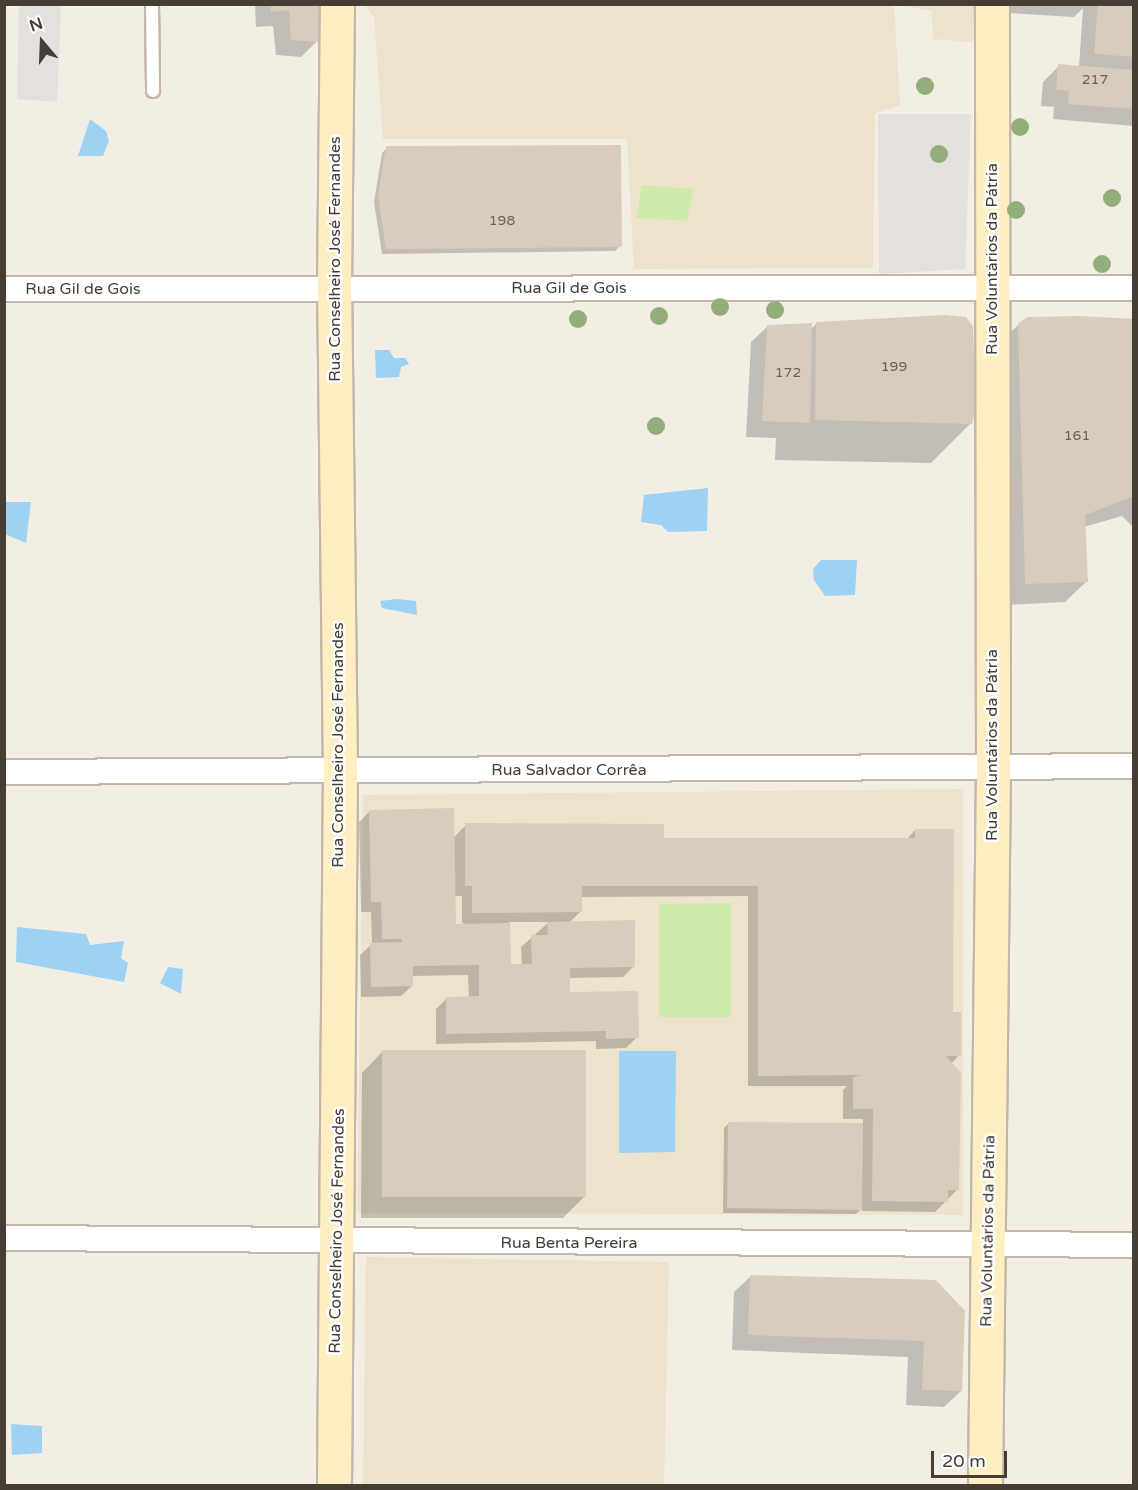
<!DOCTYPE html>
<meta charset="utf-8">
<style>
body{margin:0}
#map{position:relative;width:1138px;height:1490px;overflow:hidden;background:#f3eee4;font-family:"Varela Round",sans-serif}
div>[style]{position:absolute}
.education>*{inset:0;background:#ede3cd}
.green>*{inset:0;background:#cfe9ab}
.parking>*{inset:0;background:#e3e0dd}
.water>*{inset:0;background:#9dd2f3}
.shadow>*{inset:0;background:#0003}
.building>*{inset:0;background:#d8ccbc}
.roads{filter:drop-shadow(2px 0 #c1b8a9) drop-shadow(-2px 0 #c1b8a9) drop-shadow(0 2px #c1b8a9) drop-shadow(0 -2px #c1b8a9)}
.service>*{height:12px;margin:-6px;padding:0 6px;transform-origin:6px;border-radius:6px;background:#fff}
.minor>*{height:24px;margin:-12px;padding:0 12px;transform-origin:12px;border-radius:12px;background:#fff}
.secondary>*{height:33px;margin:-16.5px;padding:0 16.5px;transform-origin:16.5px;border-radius:16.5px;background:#ffeec2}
.trees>*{width:18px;height:18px;margin:-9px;border-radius:50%;background:#94ae7b}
span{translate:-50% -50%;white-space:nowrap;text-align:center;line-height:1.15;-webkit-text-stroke:5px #fff;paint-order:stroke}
.number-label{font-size:14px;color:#6a6256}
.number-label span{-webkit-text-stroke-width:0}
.street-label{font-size:16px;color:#453e34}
.frame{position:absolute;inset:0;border:6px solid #453e34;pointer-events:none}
.north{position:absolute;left:12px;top:12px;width:60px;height:60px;-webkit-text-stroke:4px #fff;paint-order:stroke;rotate:341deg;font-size:16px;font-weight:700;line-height:24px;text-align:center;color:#453e34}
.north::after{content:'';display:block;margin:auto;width:21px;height:27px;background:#453e34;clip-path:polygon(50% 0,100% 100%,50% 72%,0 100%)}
.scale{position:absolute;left:931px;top:1451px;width:76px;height:27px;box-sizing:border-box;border:3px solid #453e34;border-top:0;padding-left:8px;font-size:18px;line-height:21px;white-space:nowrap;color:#453e34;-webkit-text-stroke:4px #fff;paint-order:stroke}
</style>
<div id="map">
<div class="education">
<i style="clip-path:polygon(365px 5px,894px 5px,900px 105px,875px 113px,873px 268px,634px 269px,627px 139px,383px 139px,374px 17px)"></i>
<i style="clip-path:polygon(896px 5px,975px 5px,973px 42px,933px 39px,932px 11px)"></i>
<i style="clip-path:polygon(963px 789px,963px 1215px,357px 1213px,363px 795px)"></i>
<i style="clip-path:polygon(366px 1257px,669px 1262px,664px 1485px,363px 1485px)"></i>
</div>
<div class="green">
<i style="clip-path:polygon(642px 185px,694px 189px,687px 221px,636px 218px)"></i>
<i style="clip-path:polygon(731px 903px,731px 1017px,659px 1017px,659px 904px)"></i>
</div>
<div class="parking">
<i style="clip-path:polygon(19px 5px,61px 5px,57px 102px,17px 99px)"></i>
<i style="clip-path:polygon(878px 114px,971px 114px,965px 269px,879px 274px)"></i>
</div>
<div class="water">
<i style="clip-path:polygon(90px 119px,106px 131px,109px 141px,103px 156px,78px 156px)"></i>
<i style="clip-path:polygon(375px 350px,389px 350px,394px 358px,405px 358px,409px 364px,401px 367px,399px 377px,376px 378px)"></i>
<i style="clip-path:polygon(708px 488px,707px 531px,668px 532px,661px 525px,641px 522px,644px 495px)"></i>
<i style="clip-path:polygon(5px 502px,31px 502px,26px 543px,5px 534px)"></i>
<i style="clip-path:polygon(821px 560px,857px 560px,855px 595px,825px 596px,814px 580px,813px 569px)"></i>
<i style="clip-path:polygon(397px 599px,416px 601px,417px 615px,382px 608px,380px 601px)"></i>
<i style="clip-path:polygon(17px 927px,86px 934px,90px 945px,124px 941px,121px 958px,128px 963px,124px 982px,16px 962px)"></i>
<i style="clip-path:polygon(168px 967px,183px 969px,181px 994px,160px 983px)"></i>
<i style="clip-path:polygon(619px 1051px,676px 1051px,675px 1152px,619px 1153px)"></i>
<i style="clip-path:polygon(11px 1424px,42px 1426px,42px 1453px,12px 1455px)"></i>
</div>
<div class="shadow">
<i style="clip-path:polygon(255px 4px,320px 4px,317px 41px,301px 57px,276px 55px,273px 26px,256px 27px)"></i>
<i style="clip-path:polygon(1009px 4px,1134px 4px,1134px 126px,1053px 119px,1054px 107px,1041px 106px,1043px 82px,1059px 66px,1079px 67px,1083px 8px,1074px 17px,1009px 13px)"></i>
<i style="clip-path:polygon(387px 148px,620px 246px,615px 251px,382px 254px,374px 202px,382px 153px)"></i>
<i style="clip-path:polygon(1134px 321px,1134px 528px,1122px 516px,1084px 527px,1087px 581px,1065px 602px,1004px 605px,997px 346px,1019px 324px)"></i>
<i style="clip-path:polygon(817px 323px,971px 423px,931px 463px,775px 460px,776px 438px,746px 437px,751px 342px,768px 326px,811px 329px)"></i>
<i style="clip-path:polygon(evenodd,370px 811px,453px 838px,466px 825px,663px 840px,906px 840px,915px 830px,959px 1055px,951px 1064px,958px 1189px,935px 1212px,862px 1211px,862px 1208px,856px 1214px,723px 1213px,724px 1128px,729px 1123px,863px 1124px,863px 1119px,843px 1119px,843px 1090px,847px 1086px,748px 1086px,748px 896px,580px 897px,580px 912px,569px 923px,634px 966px,623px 977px,568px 978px,568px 994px,637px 1037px,626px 1048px,596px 1049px,596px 1041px,436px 1044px,436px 1009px,446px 999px,469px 998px,468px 975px,412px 976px,412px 986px,401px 996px,361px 997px,360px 955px,372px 944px,371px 912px,361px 912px,359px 822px,370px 811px,454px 896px,462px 896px,462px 923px,470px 925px,455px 926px,454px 896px,370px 811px,509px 922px,549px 922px,521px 947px,522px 966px,509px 966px,509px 922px)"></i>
<i style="clip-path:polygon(383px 1051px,584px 1197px,563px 1218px,361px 1218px,362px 1073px)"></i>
<i style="clip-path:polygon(751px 1276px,935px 1282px,961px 1391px,944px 1407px,906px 1405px,908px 1357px,732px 1350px,734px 1292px)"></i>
</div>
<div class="building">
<i style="clip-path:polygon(271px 4px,322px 4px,318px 42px,291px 40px,289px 10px,271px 12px)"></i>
<i style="clip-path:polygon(1098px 4px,1134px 4px,1134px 57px,1094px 54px)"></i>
<i style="clip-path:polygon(1058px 64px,1134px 70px,1134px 109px,1068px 104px,1069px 91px,1056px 90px)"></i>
<i style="clip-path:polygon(621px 145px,622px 247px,386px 249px,378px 196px,386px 146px)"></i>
<i style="clip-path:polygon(945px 315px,966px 317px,973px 326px,976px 408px,972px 424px,815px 420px,816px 322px)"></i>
<i style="clip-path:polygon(1080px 316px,1134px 319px,1134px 496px,1085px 515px,1088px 582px,1025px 584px,1018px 323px,1028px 317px)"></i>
<i style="clip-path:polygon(812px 323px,810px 423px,762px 421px,767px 325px)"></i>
<i style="clip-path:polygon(454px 808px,456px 924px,510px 923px,511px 964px,532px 964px,531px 935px,548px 935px,547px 922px,635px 920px,635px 967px,570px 968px,570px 992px,638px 991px,639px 1038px,606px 1039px,606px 1031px,446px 1034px,446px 997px,479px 996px,479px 965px,413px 966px,413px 986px,371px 987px,370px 943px,402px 942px,402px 939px,382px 939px,381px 902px,371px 902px,369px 810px)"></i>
<i style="clip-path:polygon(465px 823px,664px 824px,664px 838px,915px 838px,915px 829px,954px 829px,953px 1012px,961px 1012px,961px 1056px,946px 1056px,961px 1073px,959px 1190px,948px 1190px,948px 1202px,872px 1201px,873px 1109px,853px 1109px,853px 1077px,862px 1075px,758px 1076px,758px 886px,582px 886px,582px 912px,472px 913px,472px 886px,465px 886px)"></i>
<i style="clip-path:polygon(382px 1050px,586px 1050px,586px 1197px,382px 1197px)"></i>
<i style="clip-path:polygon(728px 1122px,863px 1123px,862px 1210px,727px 1208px)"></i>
<i style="clip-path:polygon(750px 1275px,936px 1280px,965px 1311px,962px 1391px,922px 1390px,924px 1341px,748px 1335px)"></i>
</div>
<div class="roads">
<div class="service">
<i style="left:152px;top:4px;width:87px;rotate:89.3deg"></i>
</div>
<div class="minor">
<i style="left:4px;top:289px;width:1130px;rotate:-0.05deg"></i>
<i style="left:4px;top:772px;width:1130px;rotate:-0.3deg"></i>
<i style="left:4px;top:1238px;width:1130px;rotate:0.35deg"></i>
</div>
<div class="secondary">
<i style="left:334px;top:1486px;width:715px;rotate:-89.52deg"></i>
<i style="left:340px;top:771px;width:484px;rotate:-90.7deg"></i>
<i style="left:334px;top:287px;width:283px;rotate:-89.4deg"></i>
<i style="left:985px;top:1486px;width:719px;rotate:-89.36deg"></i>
<i style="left:993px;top:767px;width:763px;rotate:-90.08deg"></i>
</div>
</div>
<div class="trees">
<i style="left:925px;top:86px"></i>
<i style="left:1020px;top:127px"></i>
<i style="left:939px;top:154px"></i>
<i style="left:1112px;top:198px"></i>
<i style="left:1016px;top:210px"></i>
<i style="left:1102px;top:264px"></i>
<i style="left:720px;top:307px"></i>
<i style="left:775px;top:310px"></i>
<i style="left:659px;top:316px"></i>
<i style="left:578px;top:319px"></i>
<i style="left:656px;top:426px"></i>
</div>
<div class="number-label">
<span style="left:1095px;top:80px">217</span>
<span style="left:502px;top:221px">198</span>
<span style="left:894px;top:367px">199</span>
<span style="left:788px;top:373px">172</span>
<span style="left:1077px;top:436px">161</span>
</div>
<div class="street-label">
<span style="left:335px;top:259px;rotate:-90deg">Rua Conselheiro José Fernandes</span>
<span style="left:992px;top:259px;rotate:-90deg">Rua Voluntários da Pátria</span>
<span style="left:569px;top:288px">Rua Gil de Gois</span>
<span style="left:83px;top:289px">Rua Gil de Gois</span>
<span style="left:338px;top:745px;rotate:-90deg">Rua Conselheiro José Fernandes</span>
<span style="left:992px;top:745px;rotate:-90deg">Rua Voluntários da Pátria</span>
<span style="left:569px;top:770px">Rua Salvador Corrêa</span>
<span style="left:337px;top:1231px;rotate:-89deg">Rua Conselheiro José Fernandes</span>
<span style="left:988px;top:1231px;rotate:-89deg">Rua Voluntários da Pátria</span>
<span style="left:569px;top:1243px">Rua Benta Pereira</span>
</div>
<div class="frame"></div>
<div class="north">N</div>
<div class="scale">20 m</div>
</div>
